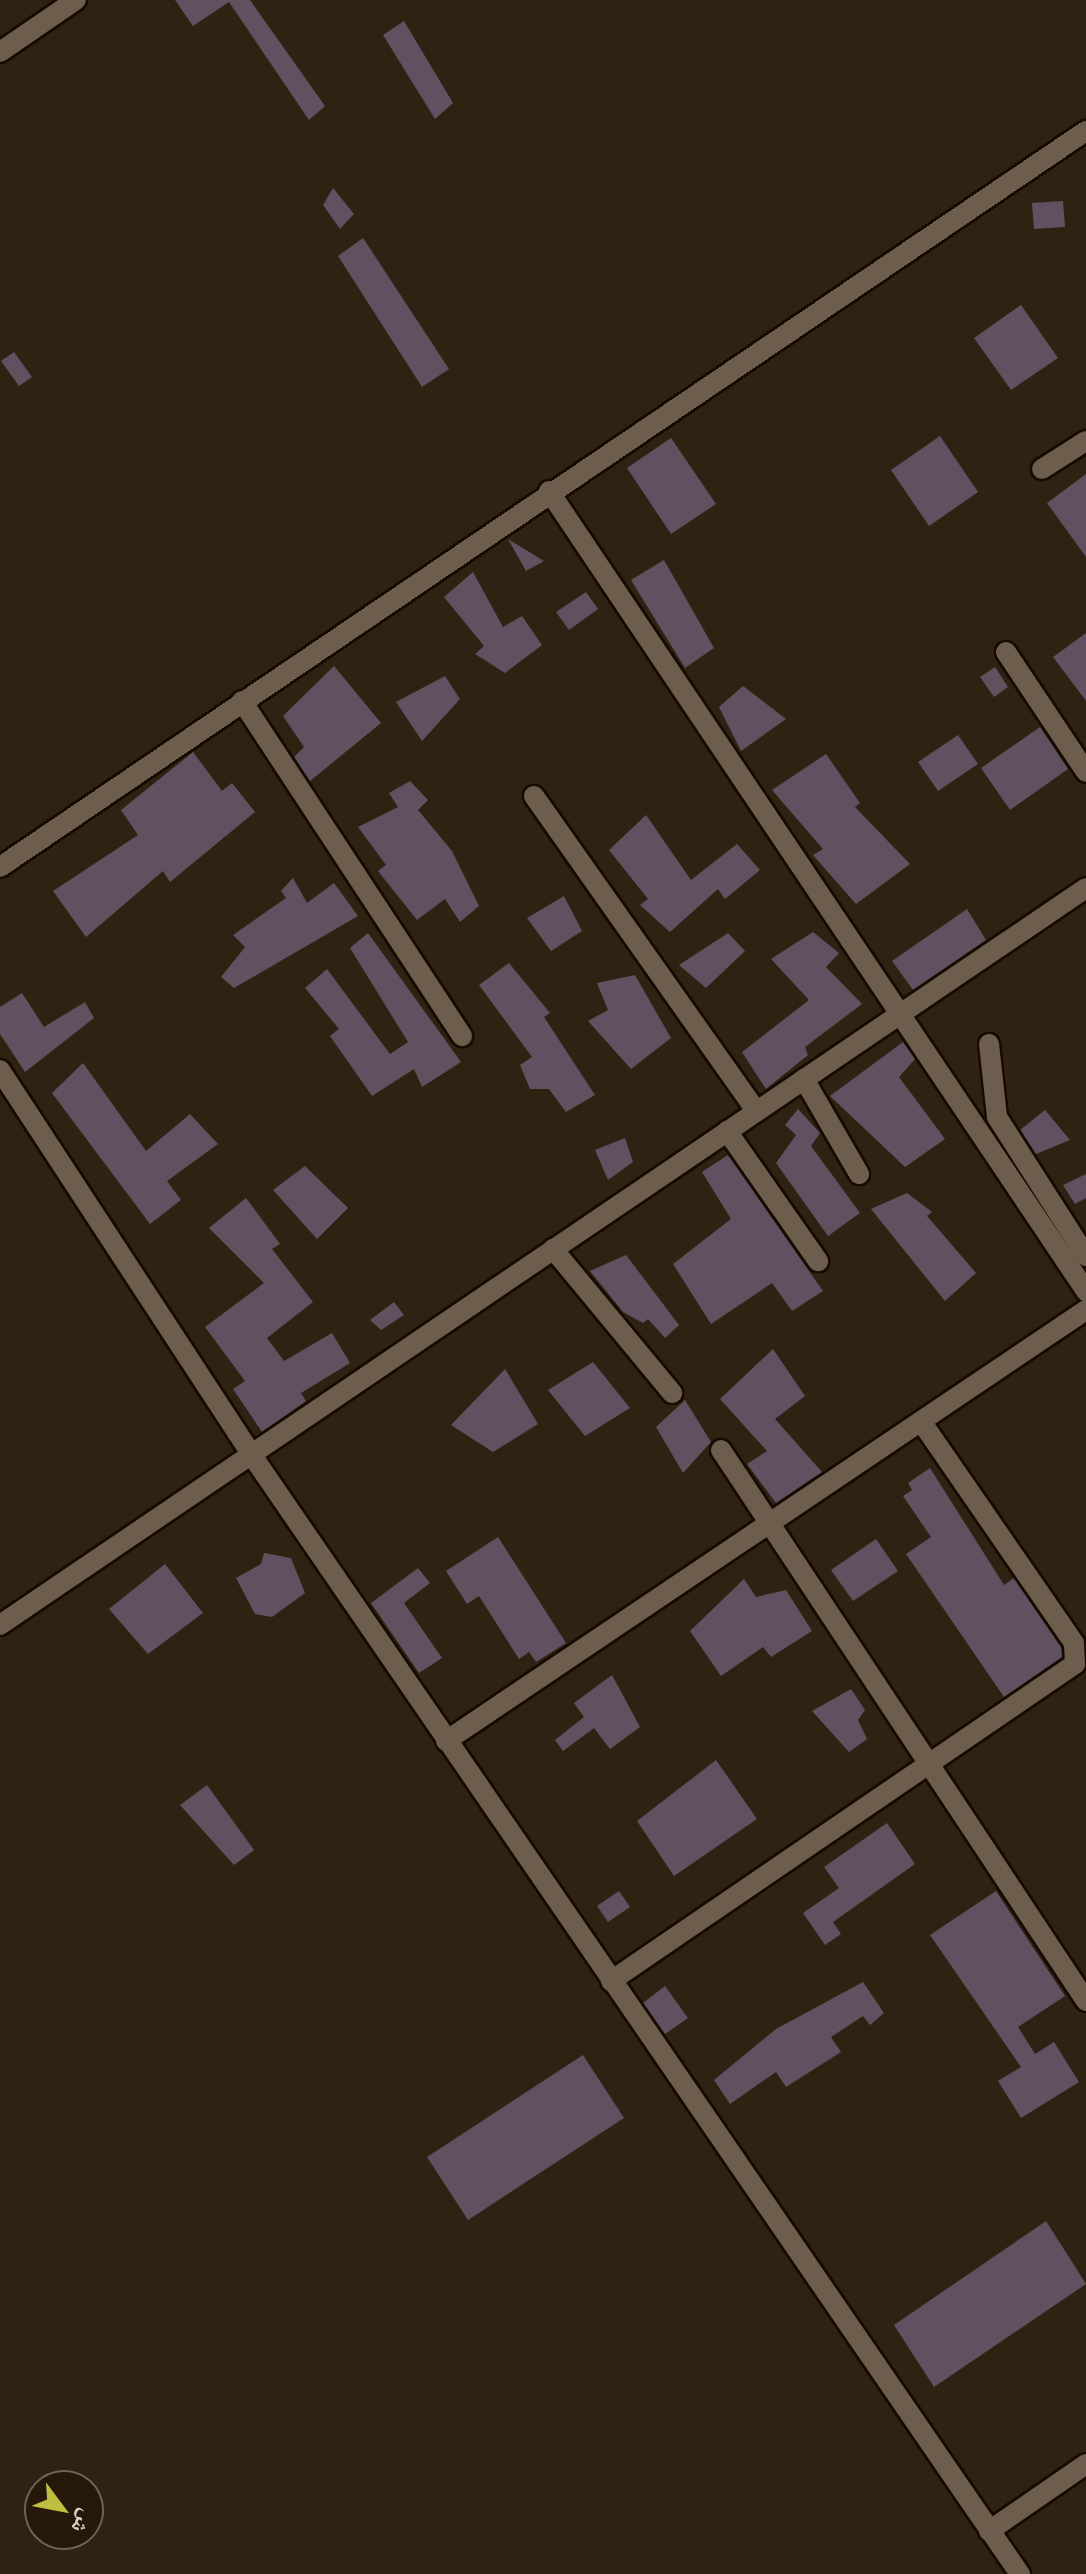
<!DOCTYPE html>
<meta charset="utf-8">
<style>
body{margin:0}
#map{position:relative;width:1086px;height:2574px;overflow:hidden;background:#2f2213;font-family:"Fira Sans Condensed","Noto Naskh Arabic",sans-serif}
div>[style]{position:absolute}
.building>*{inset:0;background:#605160}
.roads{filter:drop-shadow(2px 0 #160b01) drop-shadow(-2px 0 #160b01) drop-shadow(0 2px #160b01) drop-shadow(0 -2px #160b01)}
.minor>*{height:20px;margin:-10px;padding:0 10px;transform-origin:10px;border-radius:10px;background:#6c5d4d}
.tertiary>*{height:20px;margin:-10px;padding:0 10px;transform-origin:10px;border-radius:10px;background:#6c5d4d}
span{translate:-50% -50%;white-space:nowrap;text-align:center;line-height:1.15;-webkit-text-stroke:8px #25180a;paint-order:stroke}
.north{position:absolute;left:24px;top:2470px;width:80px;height:80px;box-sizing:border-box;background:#25180a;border:2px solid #6d6256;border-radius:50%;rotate:122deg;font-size:22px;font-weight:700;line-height:32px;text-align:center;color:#dad2c9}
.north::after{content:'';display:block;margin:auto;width:28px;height:36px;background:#bfbe41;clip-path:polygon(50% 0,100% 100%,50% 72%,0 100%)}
</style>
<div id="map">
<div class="building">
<i style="clip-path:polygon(175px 0,250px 0,325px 106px,309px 120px,229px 2px,193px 26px)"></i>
<i style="clip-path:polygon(404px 21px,453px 103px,435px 119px,383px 35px)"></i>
<i style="clip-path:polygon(333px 188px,354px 214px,340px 229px,323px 205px)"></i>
<i style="clip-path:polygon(1063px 201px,1065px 227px,1034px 229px,1032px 203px)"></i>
<i style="clip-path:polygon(363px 238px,449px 369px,422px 387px,338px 256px)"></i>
<i style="clip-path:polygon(1021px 305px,1058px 358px,1011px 390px,974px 338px)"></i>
<i style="clip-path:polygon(14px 352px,32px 377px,19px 386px,1px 361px)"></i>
<i style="clip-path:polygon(940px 436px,978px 492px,929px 526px,891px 470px)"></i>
<i style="clip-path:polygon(671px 438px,716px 504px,671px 534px,627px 468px)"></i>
<i style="clip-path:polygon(1086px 474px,1086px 557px,1047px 503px)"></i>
<i style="clip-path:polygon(508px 539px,544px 561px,526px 571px)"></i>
<i style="clip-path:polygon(664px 560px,714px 648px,685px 668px,631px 580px)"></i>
<i style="clip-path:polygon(473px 572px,503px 627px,522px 616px,542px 645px,505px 673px,475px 654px,484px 646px,444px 597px)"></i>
<i style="clip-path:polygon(586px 592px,598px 609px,569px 630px,556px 612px)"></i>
<i style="clip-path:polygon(1086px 633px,1086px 701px,1053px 657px)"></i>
<i style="clip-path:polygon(334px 666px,381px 723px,310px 781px,294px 757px,304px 747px,283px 716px)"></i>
<i style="clip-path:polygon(995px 667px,1008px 687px,994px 697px,980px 677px)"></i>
<i style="clip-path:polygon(445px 676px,460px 699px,422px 741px,396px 702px)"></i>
<i style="clip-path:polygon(743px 686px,786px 719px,741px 751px,719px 707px)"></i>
<i style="clip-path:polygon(1040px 727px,1068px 769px,1010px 810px,981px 768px)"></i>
<i style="clip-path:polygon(958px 735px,978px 764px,938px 791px,918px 762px)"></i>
<i style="clip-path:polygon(193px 752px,222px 791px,232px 783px,255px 812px,170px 882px,163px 871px,86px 937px,53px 891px,138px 835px,121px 810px)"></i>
<i style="clip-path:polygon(826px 754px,860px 803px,855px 807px,910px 864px,856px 904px,813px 855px,823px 849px,772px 790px)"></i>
<i style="clip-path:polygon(410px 781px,428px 800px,418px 810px,452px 851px,479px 906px,460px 922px,445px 899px,417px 920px,378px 871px,386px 865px,358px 827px,398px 807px,389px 793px)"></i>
<i style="clip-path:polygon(646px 815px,691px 880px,737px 844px,760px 870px,725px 899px,718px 889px,670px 932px,640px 905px,648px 899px,609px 850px)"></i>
<i style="clip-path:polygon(293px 878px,307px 903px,334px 883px,358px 916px,234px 988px,221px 977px,245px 947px,233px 935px,286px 898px,281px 891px)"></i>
<i style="clip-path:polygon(564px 896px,582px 931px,551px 951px,527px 918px)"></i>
<i style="clip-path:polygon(967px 909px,986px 940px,913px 990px,892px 961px)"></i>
<i style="clip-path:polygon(813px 932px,839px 953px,826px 967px,862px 1004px,805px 1047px,808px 1055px,766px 1089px,742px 1052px,809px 1000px,771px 959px)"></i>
<i style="clip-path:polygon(368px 933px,461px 1062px,422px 1087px,414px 1069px,372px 1096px,330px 1036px,339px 1029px,305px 988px,327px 969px,390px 1054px,408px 1042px,350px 948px)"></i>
<i style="clip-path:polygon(728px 933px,745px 951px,706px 988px,679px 965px)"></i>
<i style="clip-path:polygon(509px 963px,550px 1013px,544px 1017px,595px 1095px,566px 1112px,549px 1089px,530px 1089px,520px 1065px,532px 1057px,479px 985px)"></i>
<i style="clip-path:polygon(635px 975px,671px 1038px,631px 1069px,588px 1021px,608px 1010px,597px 983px)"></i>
<i style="clip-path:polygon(22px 993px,44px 1027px,85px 1002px,94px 1018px,25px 1072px,0 1034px,0 1007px)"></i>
<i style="clip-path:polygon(903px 1042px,915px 1059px,899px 1077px,945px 1139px,905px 1167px,830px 1096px)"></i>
<i style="clip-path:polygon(83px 1063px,146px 1151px,190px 1114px,218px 1144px,167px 1181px,181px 1200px,150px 1224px,52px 1093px)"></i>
<i style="clip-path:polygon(798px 1109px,820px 1133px,811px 1146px,860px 1213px,828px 1236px,776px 1163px,796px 1135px,785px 1125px)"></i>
<i style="clip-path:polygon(1045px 1110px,1070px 1140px,1036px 1154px,1020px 1130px)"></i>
<i style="clip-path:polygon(625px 1138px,633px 1162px,608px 1180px,595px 1150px)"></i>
<i style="clip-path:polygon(728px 1155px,823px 1291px,792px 1311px,772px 1283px,711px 1324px,673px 1264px,731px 1219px,702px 1172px)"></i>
<i style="clip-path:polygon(305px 1166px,348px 1208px,317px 1239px,273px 1190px)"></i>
<i style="clip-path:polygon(1086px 1174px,1086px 1198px,1075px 1204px,1063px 1185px)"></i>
<i style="clip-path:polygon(907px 1193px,932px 1212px,927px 1216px,976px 1273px,945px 1301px,871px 1209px)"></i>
<i style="clip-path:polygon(246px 1198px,280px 1244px,272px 1249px,313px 1302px,267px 1338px,284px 1361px,332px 1333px,350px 1363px,301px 1393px,306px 1401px,262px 1432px,233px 1389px,245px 1381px,205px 1327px,264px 1283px,209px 1228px)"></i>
<i style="clip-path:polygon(626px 1255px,679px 1325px,665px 1338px,648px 1319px,643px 1323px,623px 1312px,590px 1271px)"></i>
<i style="clip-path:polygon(394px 1302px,404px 1315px,381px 1330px,370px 1320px)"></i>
<i style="clip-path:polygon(773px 1349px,805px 1396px,775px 1419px,822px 1472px,776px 1503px,747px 1464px,767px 1451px,720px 1399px)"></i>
<i style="clip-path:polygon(593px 1362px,630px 1408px,585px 1436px,548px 1390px)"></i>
<i style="clip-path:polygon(505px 1369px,538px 1424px,493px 1452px,451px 1425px)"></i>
<i style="clip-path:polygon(685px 1400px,711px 1442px,683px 1473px,656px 1427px)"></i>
<i style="clip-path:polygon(930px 1468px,1004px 1585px,1014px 1578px,1061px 1647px,1062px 1657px,1004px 1697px,906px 1554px,931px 1537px,903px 1496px,912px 1490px,908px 1483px)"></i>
<i style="clip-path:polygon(498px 1537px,566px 1643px,536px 1662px,529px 1652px,519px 1659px,479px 1596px,467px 1604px,446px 1571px)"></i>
<i style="clip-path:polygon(876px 1539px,898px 1571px,853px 1601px,831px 1570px)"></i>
<i style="clip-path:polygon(264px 1553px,291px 1558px,305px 1593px,272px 1617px,255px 1614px,236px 1578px,261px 1564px)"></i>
<i style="clip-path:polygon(165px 1564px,203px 1613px,148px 1654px,109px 1609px)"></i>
<i style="clip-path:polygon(418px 1568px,430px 1583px,404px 1603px,442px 1658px,419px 1673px,371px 1603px)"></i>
<i style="clip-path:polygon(744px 1579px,756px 1597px,786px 1590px,812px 1631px,771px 1657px,763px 1647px,721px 1676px,690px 1631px)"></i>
<i style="clip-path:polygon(612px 1675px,640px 1727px,610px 1749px,594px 1728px,563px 1751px,555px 1740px,584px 1717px,574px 1703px)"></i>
<i style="clip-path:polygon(851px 1689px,865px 1710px,858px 1720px,867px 1739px,849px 1752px,812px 1711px)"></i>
<i style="clip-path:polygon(716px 1760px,757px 1819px,674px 1876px,637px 1821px)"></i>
<i style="clip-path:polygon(207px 1785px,254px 1850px,234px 1865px,180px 1805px)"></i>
<i style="clip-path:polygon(887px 1823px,915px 1864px,833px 1922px,841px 1934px,825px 1945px,803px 1913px,839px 1888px,824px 1867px)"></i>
<i style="clip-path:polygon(619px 1891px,630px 1907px,608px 1922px,597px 1906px)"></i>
<i style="clip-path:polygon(996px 1891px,1065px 1996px,1018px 2027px,1035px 2054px,1054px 2042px,1079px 2082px,1021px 2118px,998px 2081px,1021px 2067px,930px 1935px)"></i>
<i style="clip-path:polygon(863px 1982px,884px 2013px,870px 2025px,863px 2016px,831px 2037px,841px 2052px,786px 2087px,776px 2072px,730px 2104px,714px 2080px,776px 2029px)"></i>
<i style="clip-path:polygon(665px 1986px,688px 2018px,665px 2034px,643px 2003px)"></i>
<i style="clip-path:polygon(583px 2055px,624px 2118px,468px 2220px,427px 2157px)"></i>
<i style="clip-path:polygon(1046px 2221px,1086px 2284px,934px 2387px,894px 2325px)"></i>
</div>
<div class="roads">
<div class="minor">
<i style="left:1042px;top:469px;width:52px;rotate:-32.5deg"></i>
<i style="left:549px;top:491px;width:964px;rotate:56.13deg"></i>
<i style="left:1006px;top:652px;width:144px;rotate:56.3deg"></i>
<i style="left:242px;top:701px;width:401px;rotate:56.7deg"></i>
<i style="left:534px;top:796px;width:385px;rotate:54.8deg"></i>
<i style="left:0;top:867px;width:1312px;rotate:-34.13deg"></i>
<i style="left:989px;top:1044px;width:73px;rotate:83.7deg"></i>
<i style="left:997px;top:1117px;width:165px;rotate:57.4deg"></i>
<i style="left:0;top:1070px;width:459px;rotate:56.8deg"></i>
<i style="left:251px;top:1454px;width:1359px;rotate:55.53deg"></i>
<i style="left:804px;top:1079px;width:110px;rotate:59.9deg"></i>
<i style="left:727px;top:1131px;width:159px;rotate:55deg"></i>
<i style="left:553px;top:1249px;width:187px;rotate:50.4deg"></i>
<i style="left:721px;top:1450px;width:661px;rotate:56.48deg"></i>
<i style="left:0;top:1625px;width:1312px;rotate:-34.16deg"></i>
<i style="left:446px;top:1741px;width:772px;rotate:-33.96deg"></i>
<i style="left:611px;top:1981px;width:562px;rotate:-34.34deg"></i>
<i style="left:1075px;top:1664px;width:21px;rotate:-93deg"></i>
<i style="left:1074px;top:1643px;width:267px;rotate:-124.6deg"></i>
<i style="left:989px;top:2531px;width:118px;rotate:-34.6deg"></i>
</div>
<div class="tertiary">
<i style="left:0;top:52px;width:92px;rotate:-34.4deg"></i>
</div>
</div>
<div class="north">ش</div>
</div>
